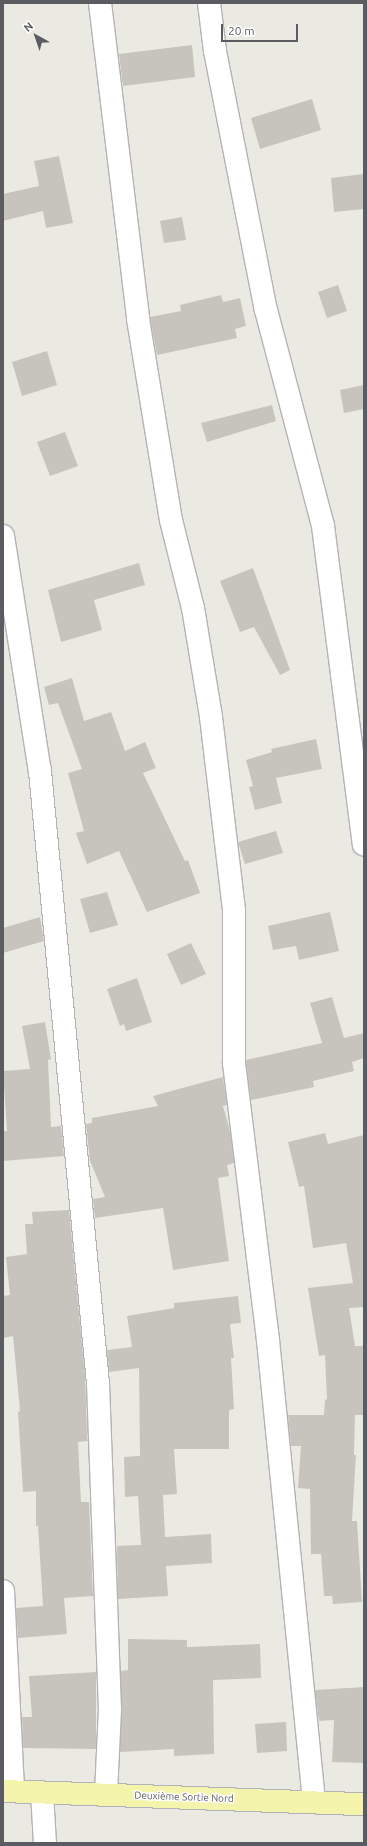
<!DOCTYPE html>
<meta charset="utf-8">
<style>
body{margin:0}
#map{position:relative;width:367px;height:1846px;overflow:hidden;background:#ebeae2;font-family:Ubuntu,sans-serif}
div>[style]{position:absolute}
.building>*{inset:0;background:#c7c4be}
.roads{filter:drop-shadow(1px 0 #b2b3b8) drop-shadow(-1px 0 #b2b3b8) drop-shadow(0 1px #b2b3b8) drop-shadow(0 -1px #b2b3b8)}
.street>*{height:22px;margin:-11px;padding:0 11px;transform-origin:11px;border-radius:11px;background:#fff}
.primary>*{height:22px;margin:-11px;padding:0 11px;transform-origin:11px;border-radius:11px;background:#f5f4ac}
span{translate:-50% -50%;white-space:nowrap;text-align:center;line-height:1.15;-webkit-text-stroke:3px #fff;paint-order:stroke}
.street-label{font-size:10px;color:#5a5c61}
.frame{position:absolute;inset:0;border:4px solid #5a5c61;pointer-events:none}
.north{position:absolute;left:16px;top:16px;width:40px;height:40px;-webkit-text-stroke:3px #fff;paint-order:stroke;rotate:320deg;font-size:11px;font-weight:700;line-height:16px;text-align:center;color:#5a5c61}
.north::after{content:'';display:block;margin:auto;width:14px;height:18px;background:#5a5c61;clip-path:polygon(50% 0,100% 100%,50% 72%,0 100%)}
.scale{position:absolute;left:221px;top:24px;width:77px;height:18px;box-sizing:border-box;border:2px solid #5a5c61;border-top:0;padding-left:5px;font-size:12px;line-height:14px;white-space:nowrap;color:#5a5c61;-webkit-text-stroke:3px #fff;paint-order:stroke}
</style>
<div id="map">
<div class="building">
<i style="clip-path:polygon(192px 45px,195px 77px,123px 86px,119px 54px)"></i>
<i style="clip-path:polygon(312px 99px,321px 130px,260px 149px,251px 118px)"></i>
<i style="clip-path:polygon(59px 156px,73px 223px,46px 228px,43px 211px,3px 221px,3px 194px,39px 186px,34px 161px)"></i>
<i style="clip-path:polygon(364px 174px,364px 209px,334px 212px,331px 178px)"></i>
<i style="clip-path:polygon(182px 217px,186px 240px,164px 243px,160px 221px)"></i>
<i style="clip-path:polygon(338px 285px,347px 311px,327px 318px,318px 292px)"></i>
<i style="clip-path:polygon(221px 295px,223px 302px,240px 298px,246px 326px,235px 329px,237px 338px,157px 355px,150px 317px,181px 311px,180px 305px)"></i>
<i style="clip-path:polygon(47px 351px,57px 385px,22px 396px,12px 362px)"></i>
<i style="clip-path:polygon(364px 385px,364px 409px,344px 413px,340px 390px)"></i>
<i style="clip-path:polygon(272px 405px,276px 421px,207px 442px,201px 423px)"></i>
<i style="clip-path:polygon(65px 432px,78px 466px,50px 476px,37px 442px)"></i>
<i style="clip-path:polygon(139px 563px,145px 585px,94px 600px,102px 630px,61px 642px,48px 590px)"></i>
<i style="clip-path:polygon(253px 568px,290px 670px,280px 675px,254px 627px,240px 632px,220px 581px)"></i>
<i style="clip-path:polygon(72px 678px,84px 721px,111px 712px,125px 751px,145px 742px,156px 768px,143px 773px,185px 861px,188px 860px,200px 893px,147px 912px,119px 851px,87px 864px,76px 833px,84px 831px,68px 773px,82px 769px,58px 703px,49px 705px,44px 687px)"></i>
<i style="clip-path:polygon(316px 739px,322px 769px,276px 778px,282px 803px,255px 810px,249px 787px,253px 786px,246px 760px,272px 752px,271px 749px)"></i>
<i style="clip-path:polygon(276px 831px,283px 853px,245px 864px,238px 842px)"></i>
<i style="clip-path:polygon(107px 892px,118px 925px,90px 933px,80px 899px)"></i>
<i style="clip-path:polygon(330px 912px,339px 951px,299px 960px,296px 946px,273px 950px,268px 926px)"></i>
<i style="clip-path:polygon(40px 917px,44px 941px,3px 953px,3px 928px)"></i>
<i style="clip-path:polygon(191px 943px,206px 974px,181px 985px,167px 954px)"></i>
<i style="clip-path:polygon(137px 978px,152px 1022px,126px 1031px,124px 1024px,120px 1026px,107px 989px)"></i>
<i style="clip-path:polygon(332px 997px,344px 1038px,364px 1033px,364px 1058px,352px 1062px,354px 1071px,313px 1081px,314px 1087px,251px 1100px,246px 1060px,322px 1043px,310px 1003px)"></i>
<i style="clip-path:polygon(45px 1022px,51px 1059px,48px 1060px,51px 1127px,61px 1126px,64px 1156px,3px 1161px,3px 1131px,7px 1131px,3px 1071px,30px 1069px,22px 1026px)"></i>
<i style="clip-path:polygon(223px 1077px,227px 1105px,223px 1106px,230px 1131px,234px 1163px,227px 1165px,229px 1176px,218px 1178px,229px 1261px,173px 1270px,163px 1208px,95px 1218px,93px 1199px,105px 1197px,90px 1161px,86px 1124px,92px 1123px,92px 1118px,158px 1106px,153px 1096px)"></i>
<i style="clip-path:polygon(325px 1133px,328px 1144px,364px 1135px,364px 1307px,349px 1308px,355px 1346px,364px 1346px,364px 1415px,355px 1415px,354px 1455px,356px 1455px,352px 1521px,357px 1521px,362px 1602px,333px 1604px,332px 1596px,324px 1596px,321px 1554px,311px 1554px,310px 1489px,298px 1488px,301px 1446px,291px 1446px,288px 1415px,324px 1415px,325px 1399px,327px 1400px,325px 1355px,319px 1356px,308px 1288px,353px 1283px,346px 1243px,313px 1248px,304px 1186px,299px 1187px,288px 1142px)"></i>
<i style="clip-path:polygon(69px 1210px,85px 1375px,87px 1437px,88px 1441px,78px 1442px,81px 1502px,89px 1502px,93px 1596px,64px 1598px,67px 1634px,18px 1638px,16px 1608px,43px 1606px,38px 1526px,36px 1526px,36px 1491px,23px 1492px,18px 1412px,20px 1411px,13px 1336px,3px 1338px,3px 1296px,10px 1295px,6px 1257px,27px 1254px,25px 1224px,33px 1224px,32px 1212px)"></i>
<i style="clip-path:polygon(238px 1296px,241px 1323px,230px 1324px,234px 1358px,231px 1358px,234px 1409px,229px 1410px,229px 1449px,174px 1449px,177px 1494px,163px 1495px,165px 1537px,211px 1534px,212px 1563px,166px 1566px,168px 1596px,118px 1599px,117px 1546px,141px 1545px,138px 1496px,125px 1497px,124px 1457px,140px 1456px,139px 1368px,109px 1372px,107px 1350px,132px 1347px,127px 1316px,174px 1308px,174px 1303px)"></i>
<i style="clip-path:polygon(128px 1639px,187px 1640px,187px 1647px,260px 1644px,261px 1678px,213px 1680px,214px 1754px,174px 1756px,174px 1749px,120px 1752px,121px 1671px,128px 1670px)"></i>
<i style="clip-path:polygon(96px 1672px,96px 1749px,23px 1748px,22px 1717px,32px 1717px,29px 1676px)"></i>
<i style="clip-path:polygon(364px 1687px,364px 1763px,332px 1762px,334px 1720px,319px 1721px,315px 1690px)"></i>
<i style="clip-path:polygon(286px 1722px,287px 1751px,257px 1753px,255px 1724px)"></i>
</div>
<div class="roads">
<div class="street">
<i style="left:100px;top:3px;width:318px;rotate:83.1deg"></i>
<i style="left:138px;top:319px;width:204px;rotate:80.7deg"></i>
<i style="left:171px;top:520px;width:91px;rotate:76deg"></i>
<i style="left:193px;top:608px;width:110px;rotate:80.6deg"></i>
<i style="left:211px;top:717px;width:194px;rotate:83.2deg"></i>
<i style="left:234px;top:910px;width:153px;rotate:90deg"></i>
<i style="left:234px;top:1063px;width:279px;rotate:83deg"></i>
<i style="left:268px;top:1340px;width:463px;rotate:84.3deg"></i>
<i style="left:209px;top:3px;width:48px;rotate:82.9deg"></i>
<i style="left:215px;top:51px;width:264px;rotate:78.9deg"></i>
<i style="left:266px;top:310px;width:223px;rotate:75.2deg"></i>
<i style="left:323px;top:526px;width:321px;rotate:82.7deg"></i>
<i style="left:3px;top:536px;width:238px;rotate:81.1deg"></i>
<i style="left:40px;top:771px;width:615px;rotate:84.59deg"></i>
<i style="left:98px;top:1383px;width:326px;rotate:87.9deg"></i>
<i style="left:110px;top:1709px;width:86px;rotate:92.7deg"></i>
<i style="left:3px;top:1591px;width:200px;rotate:87.1deg"></i>
<i style="left:42px;top:1793px;width:50px;rotate:86.6deg"></i>
</div>
<div class="primary">
<i style="left:3px;top:1791px;width:361px;rotate:2.1deg"></i>
</div>
</div>
<div class="street-label">
<span style="left:184px;top:1797px;rotate:2deg">Deuxième Sortie Nord</span>
</div>
<div class="frame"></div>
<div class="north">N</div>
<div class="scale">20 m</div>
</div>
